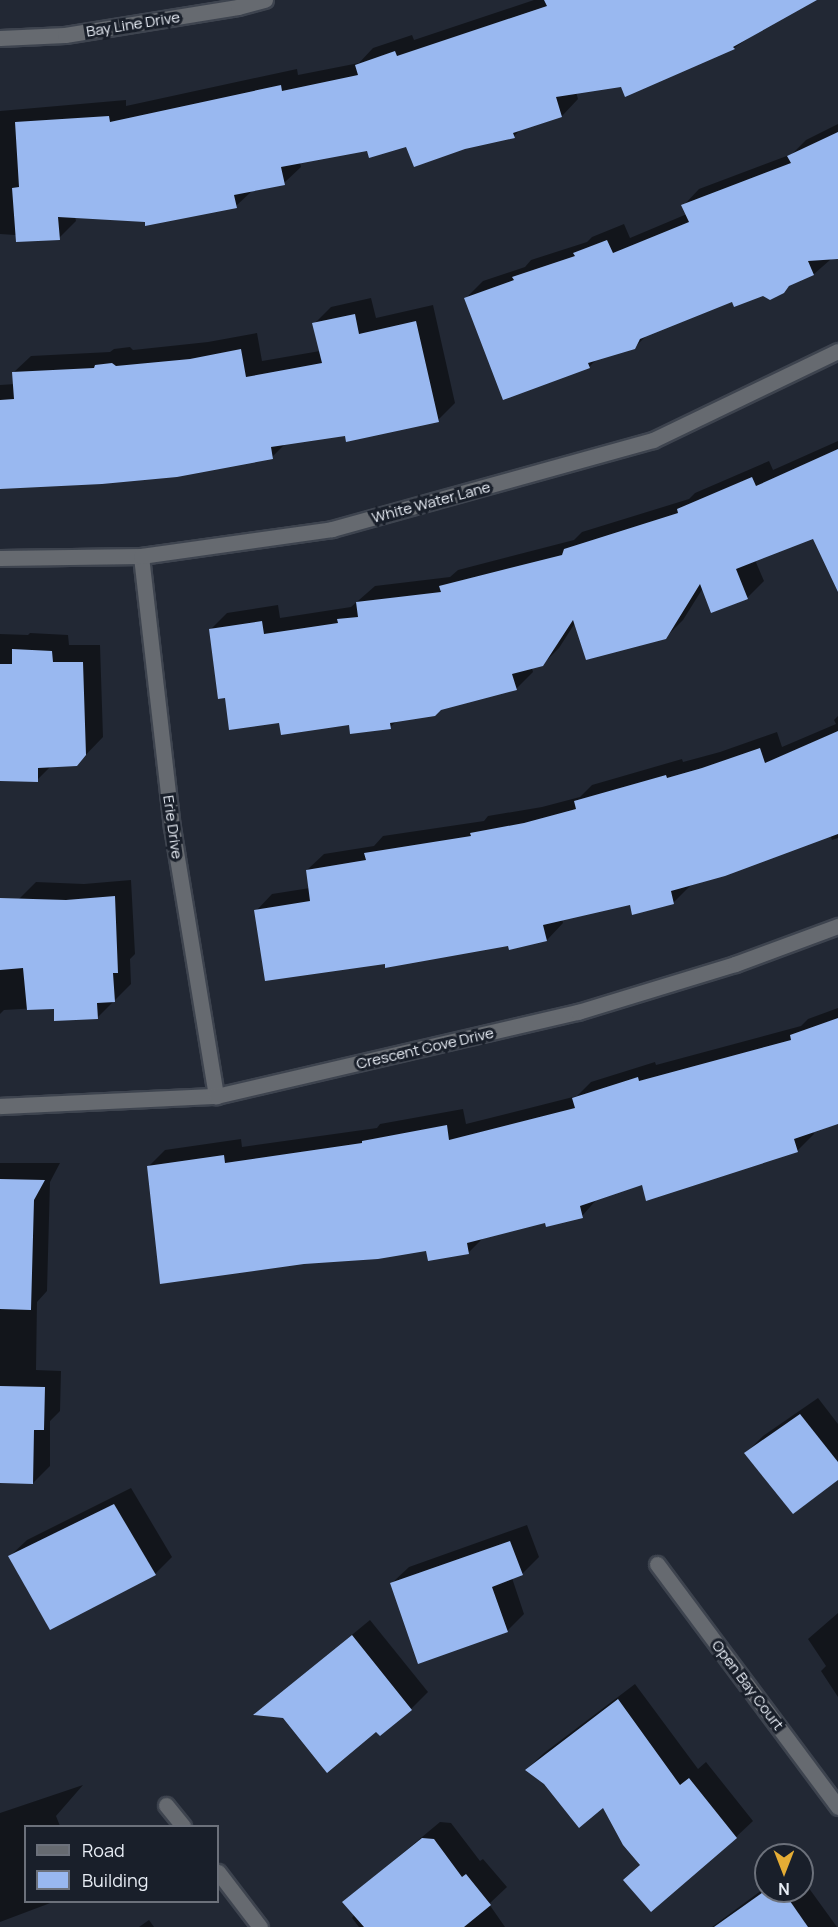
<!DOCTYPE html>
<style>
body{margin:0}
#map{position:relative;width:838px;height:1927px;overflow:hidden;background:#222834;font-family:Manrope,sans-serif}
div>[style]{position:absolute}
.shadow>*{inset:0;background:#0007}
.building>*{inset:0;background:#99b8f0}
.roads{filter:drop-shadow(2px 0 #3e444f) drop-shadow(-2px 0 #3e444f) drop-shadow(0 2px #3e444f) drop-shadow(0 -2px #3e444f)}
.minor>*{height:15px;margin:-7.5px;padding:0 7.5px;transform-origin:7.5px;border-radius:7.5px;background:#666a70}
span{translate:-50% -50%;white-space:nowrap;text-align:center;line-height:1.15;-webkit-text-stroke:6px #191f2a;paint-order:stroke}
.street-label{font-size:15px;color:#e8edf5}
.legend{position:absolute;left:24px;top:1825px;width:195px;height:78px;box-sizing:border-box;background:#191f2a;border:2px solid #6c717b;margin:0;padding:8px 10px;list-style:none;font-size:18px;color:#e8edf5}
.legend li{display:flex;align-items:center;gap:12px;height:30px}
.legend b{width:30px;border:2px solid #6c717b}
.north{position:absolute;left:754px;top:1843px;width:60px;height:60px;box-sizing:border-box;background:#191f2a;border:2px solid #6c717b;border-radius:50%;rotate:180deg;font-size:16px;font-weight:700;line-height:24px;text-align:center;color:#e8edf5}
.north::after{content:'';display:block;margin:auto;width:21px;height:27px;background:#e5ad35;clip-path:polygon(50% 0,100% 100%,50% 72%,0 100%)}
</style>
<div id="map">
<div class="shadow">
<i style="clip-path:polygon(534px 0,805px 0,734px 48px,622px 85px,576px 92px,578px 99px,562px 116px,521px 129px,514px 136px,368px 149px,300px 162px,301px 167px,284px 183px,253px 190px,236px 206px,146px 221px,75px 217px,76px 221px,59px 238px,0 234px,0 111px,126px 100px,126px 106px,297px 69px,298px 75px,359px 63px,373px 48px,412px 35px,414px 40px)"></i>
<i style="clip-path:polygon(838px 124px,838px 253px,814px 274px,793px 282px,783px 292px,732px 300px,648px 334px,634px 348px,597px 359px,589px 367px,466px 298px,483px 281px,525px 267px,531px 260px,587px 242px,592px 237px,624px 224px,630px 238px,687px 214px,683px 206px,699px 189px,792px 154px,806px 140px)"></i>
<i style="clip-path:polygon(371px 298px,376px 318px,433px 305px,455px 403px,438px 420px,286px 443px,272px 457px,0 487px,0 385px,15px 384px,14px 372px,31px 356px,110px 352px,114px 349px,130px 347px,133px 350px,208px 342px,257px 333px,262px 361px,320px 351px,314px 324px,331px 307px)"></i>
<i style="clip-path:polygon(838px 441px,838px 575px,813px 537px,755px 560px,764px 581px,747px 598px,703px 588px,683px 620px,666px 637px,575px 623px,559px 648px,542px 665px,532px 668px,533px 672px,516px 689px,397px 721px,390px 727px,350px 723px,280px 721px,227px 697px,210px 630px,227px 613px,278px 605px,280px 618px,351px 607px,375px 586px,450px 577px,458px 570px,574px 540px,582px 532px,689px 499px,695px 493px,769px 461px,773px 470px)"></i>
<i style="clip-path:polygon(30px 633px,68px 635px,69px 645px,100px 645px,103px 737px,76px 765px,51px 766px,37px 780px,0 780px,0 634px,28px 635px)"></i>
<i style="clip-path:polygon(838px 716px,838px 838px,832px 840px,830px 835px,690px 886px,674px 902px,634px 913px,631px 903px,562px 919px,563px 923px,547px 940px,386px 963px,256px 911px,272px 894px,310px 888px,307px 870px,324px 854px,374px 846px,383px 836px,484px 821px,488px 816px,542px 807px,580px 797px,592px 785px,682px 759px,683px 762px,720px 752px,777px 732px,782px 747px,836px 724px,834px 720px)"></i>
<i style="clip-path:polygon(131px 880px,135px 954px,130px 959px,131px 984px,98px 1017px,55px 1007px,4px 1010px,0 1014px,0 906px,19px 899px,36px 882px,84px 884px)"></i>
<i style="clip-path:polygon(838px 1008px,838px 1122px,813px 1131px,814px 1134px,797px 1151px,643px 1183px,598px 1198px,582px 1216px,546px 1221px,484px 1237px,469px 1252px,427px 1249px,148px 1167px,165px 1150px,241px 1139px,242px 1147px,377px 1128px,380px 1124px,463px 1109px,466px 1124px,577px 1096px,591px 1082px,655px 1062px,656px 1065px,801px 1026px,808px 1019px)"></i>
<i style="clip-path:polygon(0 1163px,60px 1163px,50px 1182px,47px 1291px,37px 1302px,36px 1370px,61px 1371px,60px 1411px,50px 1421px,50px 1466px,33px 1483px,0 1482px)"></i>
<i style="clip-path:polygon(818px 1398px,838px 1424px,838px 1478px,746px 1453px,763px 1436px)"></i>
<i style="clip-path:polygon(131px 1488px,172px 1557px,155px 1574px,10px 1556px,27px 1540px)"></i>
<i style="clip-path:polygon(527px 1525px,539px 1557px,522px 1574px,512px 1578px,524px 1614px,507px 1631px,392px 1583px,409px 1567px)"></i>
<i style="clip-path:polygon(838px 1613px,838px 1697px,821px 1671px,826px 1666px,808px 1639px)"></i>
<i style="clip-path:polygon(370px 1620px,428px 1692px,411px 1709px,284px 1716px,256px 1714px)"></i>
<i style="clip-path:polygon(635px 1684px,698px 1769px,706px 1762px,753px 1821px,736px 1837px,641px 1864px,603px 1806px,527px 1769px,544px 1753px)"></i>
<i style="clip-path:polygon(83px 1785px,56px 1816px,60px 1826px,26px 1826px,26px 1902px,53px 1902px,0 1922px,0 1813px)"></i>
<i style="clip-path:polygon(440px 1822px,451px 1823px,480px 1861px,483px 1859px,507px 1887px,489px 1904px,505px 1927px,359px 1927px,352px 1918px,355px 1914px,344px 1902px)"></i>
<i style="clip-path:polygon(803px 1880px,837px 1927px,712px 1927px,766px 1887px,766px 1891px,802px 1891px)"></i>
<i style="clip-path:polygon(149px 1920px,154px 1927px,139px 1927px)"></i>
</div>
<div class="building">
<i style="clip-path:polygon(544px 0,817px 0,733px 47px,735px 49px,625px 97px,621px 87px,556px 97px,562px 117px,513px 133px,515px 138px,465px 149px,414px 167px,406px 147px,369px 158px,367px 151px,281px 167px,285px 185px,234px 195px,237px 208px,145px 226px,145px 222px,58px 217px,60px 240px,16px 242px,12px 188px,19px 187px,15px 122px,109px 116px,110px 122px,281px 85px,282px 91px,358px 75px,355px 65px,395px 51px,397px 56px,547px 6px)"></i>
<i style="clip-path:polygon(838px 132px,838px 259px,808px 261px,814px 275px,789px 286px,784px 293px,770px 300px,763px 296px,734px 307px,732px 302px,640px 339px,635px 349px,588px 363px,590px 368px,503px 400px,464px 298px,514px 280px,512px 277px,575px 256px,573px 253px,607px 240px,613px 253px,689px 222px,681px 205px,791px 163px,787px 156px)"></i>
<i style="clip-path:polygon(355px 314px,359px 334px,416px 321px,439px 422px,346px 442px,345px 436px,271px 447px,273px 459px,177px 477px,102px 484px,0 489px,0 400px,14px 399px,12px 372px,94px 368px,95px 365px,112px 363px,116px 366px,190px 359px,241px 349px,246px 377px,322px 363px,312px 323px)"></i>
<i style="clip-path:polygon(838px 449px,838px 592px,813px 539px,736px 569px,748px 599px,711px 613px,700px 584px,666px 639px,586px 660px,573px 620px,543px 666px,512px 674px,517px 690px,441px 710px,435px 716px,390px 723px,391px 729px,350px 734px,349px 725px,281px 735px,279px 723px,229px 730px,225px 698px,218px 699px,209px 629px,262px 621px,264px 634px,338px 623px,337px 619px,358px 617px,356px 602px,441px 592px,439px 586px,562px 555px,564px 549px,678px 513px,677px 509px,752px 477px,756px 486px)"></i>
<i style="clip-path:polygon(12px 649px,52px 651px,53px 662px,83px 662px,86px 755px,77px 766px,38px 768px,38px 782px,0 781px,0 664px,12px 664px)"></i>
<i style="clip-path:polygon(838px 731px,838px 834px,725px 876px,671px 891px,674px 904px,632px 915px,630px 905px,543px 925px,547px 941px,509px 950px,508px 946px,385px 968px,385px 964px,265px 981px,254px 910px,310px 901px,306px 870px,366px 860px,364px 853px,471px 836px,470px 833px,524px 823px,576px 809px,574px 801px,666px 775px,667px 778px,702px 768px,760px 748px,765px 763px)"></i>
<i style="clip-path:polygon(115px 896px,118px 973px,113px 973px,115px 1002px,97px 1003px,98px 1019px,54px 1021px,54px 1009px,27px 1010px,23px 968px,0 970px,0 898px,66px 900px)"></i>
<i style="clip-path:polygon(838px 1018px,838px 1124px,794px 1139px,798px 1152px,646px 1201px,642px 1185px,580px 1206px,583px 1218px,546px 1227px,545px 1223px,467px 1243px,469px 1254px,428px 1261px,426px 1251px,378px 1259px,304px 1264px,160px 1284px,147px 1166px,224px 1155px,225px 1163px,362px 1143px,362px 1141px,447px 1125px,449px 1140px,575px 1108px,572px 1098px,638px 1077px,639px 1081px,791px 1040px,790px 1035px)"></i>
<i style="clip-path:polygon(0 1179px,45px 1180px,34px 1200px,31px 1310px,0 1309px)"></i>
<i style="clip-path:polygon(0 1386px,45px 1387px,44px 1430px,34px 1430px,33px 1484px,0 1483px)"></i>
<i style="clip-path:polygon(800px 1414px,838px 1462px,838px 1480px,793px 1514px,744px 1453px)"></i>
<i style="clip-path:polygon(114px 1504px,156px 1575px,50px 1630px,8px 1556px)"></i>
<i style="clip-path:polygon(510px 1541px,523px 1575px,492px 1587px,508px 1632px,418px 1664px,390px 1583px)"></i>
<i style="clip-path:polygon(352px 1635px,412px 1710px,380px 1736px,376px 1732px,327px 1773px,283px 1718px,253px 1715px)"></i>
<i style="clip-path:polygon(618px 1699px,680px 1785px,689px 1778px,737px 1838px,651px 1912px,623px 1880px,640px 1865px,623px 1845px,603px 1808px,579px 1828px,544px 1784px,525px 1770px)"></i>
<i style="clip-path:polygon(422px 1838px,434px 1839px,462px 1877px,466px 1874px,491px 1905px,464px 1927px,364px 1927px,342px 1902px)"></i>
<i style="clip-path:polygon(766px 1890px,783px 1891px,808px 1927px,714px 1927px)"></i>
</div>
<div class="roads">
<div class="minor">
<i style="left:0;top:38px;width:65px;rotate:-2.6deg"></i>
<i style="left:65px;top:35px;width:175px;rotate:-9.2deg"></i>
<i style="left:238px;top:7px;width:28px;rotate:-15deg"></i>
<i style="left:141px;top:556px;width:273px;rotate:83.5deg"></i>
<i style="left:172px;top:827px;width:273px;rotate:80.7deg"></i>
<i style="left:0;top:558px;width:141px;rotate:-0.8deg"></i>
<i style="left:141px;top:556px;width:193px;rotate:-8deg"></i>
<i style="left:332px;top:529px;width:333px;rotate:-15.5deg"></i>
<i style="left:653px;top:440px;width:205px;rotate:-25.7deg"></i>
<i style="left:0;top:1106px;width:216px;rotate:-2.7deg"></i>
<i style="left:216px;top:1096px;width:372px;rotate:-13.1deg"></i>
<i style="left:578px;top:1012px;width:164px;rotate:-17deg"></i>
<i style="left:735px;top:964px;width:110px;rotate:-20.3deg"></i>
<i style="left:657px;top:1564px;width:303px;rotate:53.3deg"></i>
<i style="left:166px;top:1805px;width:27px;rotate:51deg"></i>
<i style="left:218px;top:1872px;width:69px;rotate:52.6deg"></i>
</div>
</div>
<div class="street-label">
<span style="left:133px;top:24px;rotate:-9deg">Bay Line Drive</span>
<span style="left:431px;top:502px;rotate:-15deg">White Water Lane</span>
<span style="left:173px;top:827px;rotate:82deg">Erie Drive</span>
<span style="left:425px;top:1048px;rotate:-13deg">Crescent Cove Drive</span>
<span style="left:748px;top:1685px;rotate:53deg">Open Bay Court</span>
</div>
<ul class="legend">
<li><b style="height:8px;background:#666a70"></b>Road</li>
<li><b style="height:16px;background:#99b8f0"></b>Building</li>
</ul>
<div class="north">N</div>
</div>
